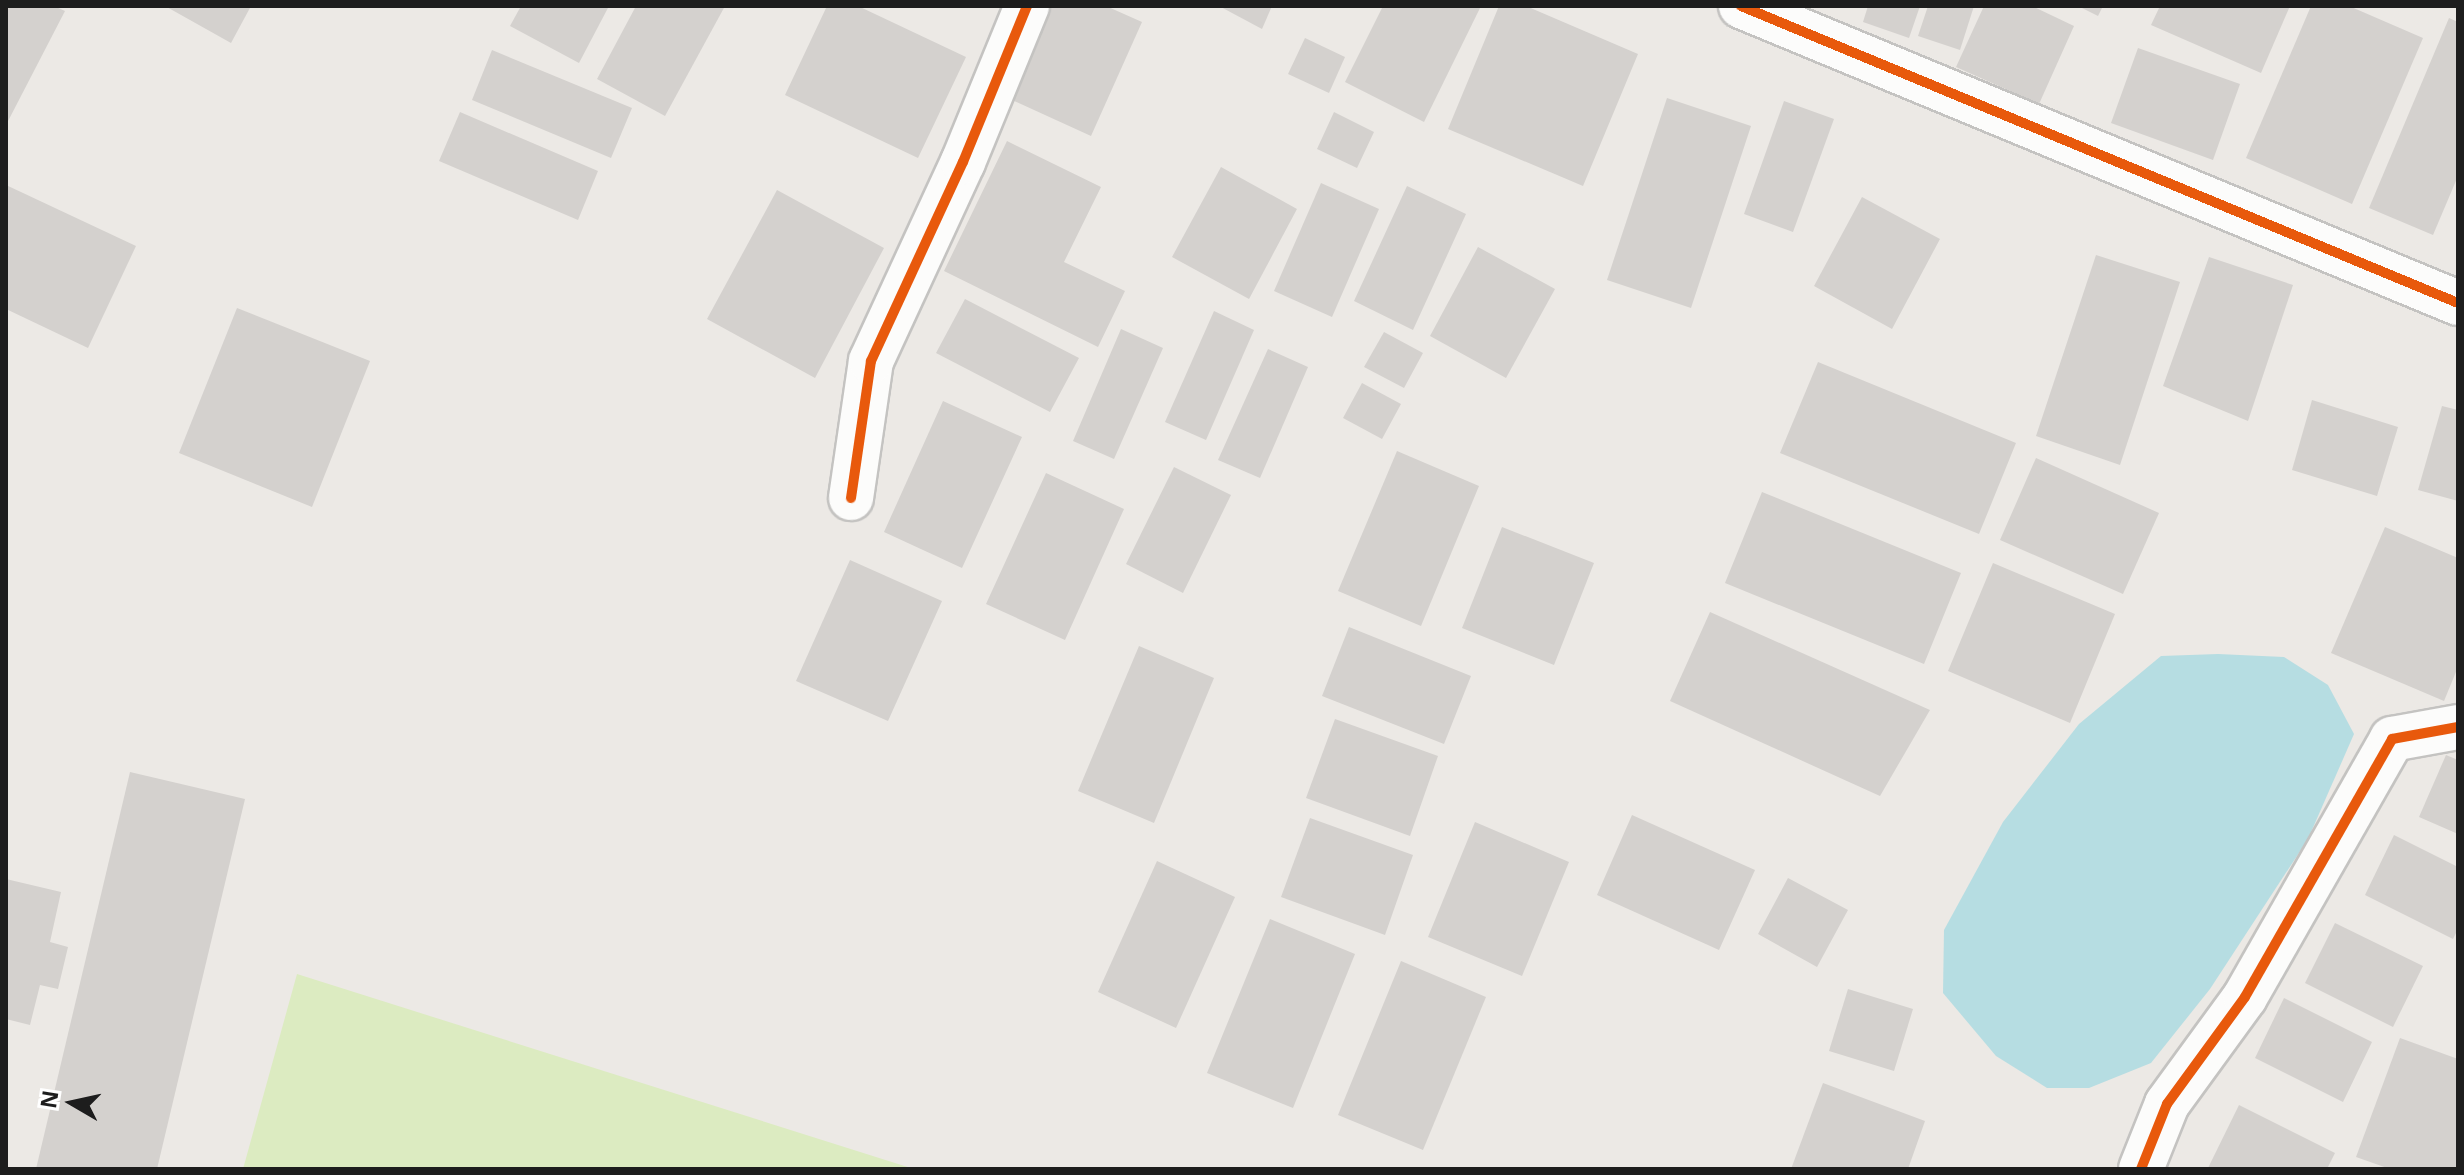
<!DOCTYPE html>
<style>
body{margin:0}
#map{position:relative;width:2464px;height:1175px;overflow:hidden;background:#ece9e5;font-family:"Open Sans",sans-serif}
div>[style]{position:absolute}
.grass>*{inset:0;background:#dcebc1}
.water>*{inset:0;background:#b6dde2}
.building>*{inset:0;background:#d4d1ce}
.roads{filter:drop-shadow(2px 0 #c4c3c1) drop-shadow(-2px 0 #c4c3c1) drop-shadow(0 2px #c4c3c1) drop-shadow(0 -2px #c4c3c1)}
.street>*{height:44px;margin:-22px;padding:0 22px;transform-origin:22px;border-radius:22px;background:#fcfcfb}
.cycleway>*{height:10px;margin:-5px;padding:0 5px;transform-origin:5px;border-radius:5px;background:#e8590c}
span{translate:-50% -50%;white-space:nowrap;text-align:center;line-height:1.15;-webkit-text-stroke:8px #fff;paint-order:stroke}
.frame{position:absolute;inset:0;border:8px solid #1d1d1d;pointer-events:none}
.north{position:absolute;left:32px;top:1063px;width:80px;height:80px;-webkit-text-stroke:6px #fff;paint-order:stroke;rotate:279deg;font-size:22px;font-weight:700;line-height:32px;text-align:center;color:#1d1d1d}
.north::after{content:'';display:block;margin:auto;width:28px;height:36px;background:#1d1d1d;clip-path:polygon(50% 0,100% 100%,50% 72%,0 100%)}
</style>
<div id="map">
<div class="grass">
<i style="clip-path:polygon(297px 974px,914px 1169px,243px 1169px)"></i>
</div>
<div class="water">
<i style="clip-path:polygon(2218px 654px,2284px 657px,2328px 685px,2354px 734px,2308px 839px,2210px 989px,2151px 1063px,2089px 1088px,2047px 1088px,1996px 1056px,1943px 993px,1944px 930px,2003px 822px,2079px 724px,2161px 656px)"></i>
</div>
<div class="building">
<i style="clip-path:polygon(6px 6px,54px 6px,65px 11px,6px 125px)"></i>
<i style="clip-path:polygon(165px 6px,251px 6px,231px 43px)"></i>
<i style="clip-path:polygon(521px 6px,609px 6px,579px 63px,510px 26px)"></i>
<i style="clip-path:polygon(636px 6px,725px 6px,665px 116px,597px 79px)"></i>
<i style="clip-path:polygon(827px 6px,858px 6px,966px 57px,918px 158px,785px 95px)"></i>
<i style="clip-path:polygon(1052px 6px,1106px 6px,1142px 22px,1091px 136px,1010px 99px)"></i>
<i style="clip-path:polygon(1219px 6px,1272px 6px,1262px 29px)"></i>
<i style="clip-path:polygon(1383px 6px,1481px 6px,1424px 122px,1345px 82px)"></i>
<i style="clip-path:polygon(1499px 6px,1526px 6px,1638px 54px,1583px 186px,1448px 129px)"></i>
<i style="clip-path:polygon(1868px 6px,1920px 6px,1909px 38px,1863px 22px)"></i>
<i style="clip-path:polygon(1928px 6px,1974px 6px,1960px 50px,1918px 36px)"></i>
<i style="clip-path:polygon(1984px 6px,2032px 6px,2074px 26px,2039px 104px,1956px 67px)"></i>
<i style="clip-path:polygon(2078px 6px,2103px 6px,2098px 16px)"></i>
<i style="clip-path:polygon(2160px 6px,2290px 6px,2261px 73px,2151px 25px)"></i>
<i style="clip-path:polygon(2311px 6px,2349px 6px,2423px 38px,2352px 204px,2246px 158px)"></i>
<i style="clip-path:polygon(2449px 18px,2458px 22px,2458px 176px,2433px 235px,2369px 208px)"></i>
<i style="clip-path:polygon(1305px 38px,1345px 57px,1329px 93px,1288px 74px)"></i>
<i style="clip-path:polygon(2138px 48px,2240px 84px,2213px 160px,2111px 123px)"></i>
<i style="clip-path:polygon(492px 50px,632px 108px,611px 158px,472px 100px)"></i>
<i style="clip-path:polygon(1667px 98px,1751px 126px,1691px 308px,1607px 280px)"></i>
<i style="clip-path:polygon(1784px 101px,1834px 119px,1793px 232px,1744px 214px)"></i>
<i style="clip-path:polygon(460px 112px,598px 171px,578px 220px,439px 161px)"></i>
<i style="clip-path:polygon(1334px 112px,1374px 132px,1357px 168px,1317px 149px)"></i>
<i style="clip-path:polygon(1007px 141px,1101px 187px,1064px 262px,1125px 291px,1098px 347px,944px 271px)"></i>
<i style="clip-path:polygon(1221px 167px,1297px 209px,1249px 299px,1172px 257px)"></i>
<i style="clip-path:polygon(1321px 183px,1379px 209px,1332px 317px,1274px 291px)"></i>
<i style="clip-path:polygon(6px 185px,136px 246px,88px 348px,6px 309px)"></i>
<i style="clip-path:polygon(1407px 186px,1466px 214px,1413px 330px,1354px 301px)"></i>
<i style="clip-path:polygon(777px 190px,884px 248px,815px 378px,707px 319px)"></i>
<i style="clip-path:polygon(1862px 197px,1940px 239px,1892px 329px,1814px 286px)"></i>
<i style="clip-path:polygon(1478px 247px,1555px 289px,1506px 378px,1430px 336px)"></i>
<i style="clip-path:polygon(2096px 255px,2180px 282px,2120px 465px,2036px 436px)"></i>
<i style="clip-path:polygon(2209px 257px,2293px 285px,2248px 421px,2163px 386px)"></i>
<i style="clip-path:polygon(965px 299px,1079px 358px,1050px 412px,936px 353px)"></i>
<i style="clip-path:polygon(237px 308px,370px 361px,312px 507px,179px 453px)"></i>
<i style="clip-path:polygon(1214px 311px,1254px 330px,1206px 440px,1165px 422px)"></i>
<i style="clip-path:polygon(1121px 329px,1163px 348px,1114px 459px,1073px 441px)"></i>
<i style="clip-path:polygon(1384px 332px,1423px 353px,1404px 388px,1364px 367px)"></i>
<i style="clip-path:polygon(1268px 349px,1308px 367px,1260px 478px,1218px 460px)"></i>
<i style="clip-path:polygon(1818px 362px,2016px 443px,1979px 534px,1780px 453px)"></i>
<i style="clip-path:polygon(1362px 383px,1401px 404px,1382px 439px,1343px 418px)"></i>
<i style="clip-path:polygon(2312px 400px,2398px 427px,2377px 496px,2292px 470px)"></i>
<i style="clip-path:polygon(943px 401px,1022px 437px,962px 568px,884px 532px)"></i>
<i style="clip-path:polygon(2442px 406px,2458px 410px,2458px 501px,2418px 490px)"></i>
<i style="clip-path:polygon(1397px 451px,1479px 486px,1421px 626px,1338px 591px)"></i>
<i style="clip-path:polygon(2036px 458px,2159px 513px,2123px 594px,2000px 540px)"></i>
<i style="clip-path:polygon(1174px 467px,1231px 495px,1183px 593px,1126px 564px)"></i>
<i style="clip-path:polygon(1046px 473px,1124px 509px,1065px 640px,986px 604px)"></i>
<i style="clip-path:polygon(1762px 492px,1961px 573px,1924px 664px,1725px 583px)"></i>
<i style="clip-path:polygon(1502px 527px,1594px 563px,1554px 665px,1462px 628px)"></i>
<i style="clip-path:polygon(2385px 527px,2458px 558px,2458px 667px,2444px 701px,2331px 653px)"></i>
<i style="clip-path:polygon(850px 560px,942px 601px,888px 721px,796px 681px)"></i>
<i style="clip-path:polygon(1993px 563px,2115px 614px,2070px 723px,1948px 671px)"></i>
<i style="clip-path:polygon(1710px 612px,1930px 710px,1880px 796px,1670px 701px)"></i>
<i style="clip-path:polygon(1349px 627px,1471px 676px,1444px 744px,1322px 696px)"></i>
<i style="clip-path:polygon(1139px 646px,1214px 678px,1154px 823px,1078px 791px)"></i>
<i style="clip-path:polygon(1335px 719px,1438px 756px,1410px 836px,1306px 798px)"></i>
<i style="clip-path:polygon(2446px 755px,2458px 760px,2458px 834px,2419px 817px)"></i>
<i style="clip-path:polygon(130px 772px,245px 799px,157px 1169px,36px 1169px)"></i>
<i style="clip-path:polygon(1632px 815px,1755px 870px,1719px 950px,1597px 895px)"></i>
<i style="clip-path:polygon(1310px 818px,1413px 855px,1385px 935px,1281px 897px)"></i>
<i style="clip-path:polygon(1475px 822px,1569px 862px,1522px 976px,1428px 937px)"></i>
<i style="clip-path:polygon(2394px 835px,2458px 867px,2458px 929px,2453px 939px,2365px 895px)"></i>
<i style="clip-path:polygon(1157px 861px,1235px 897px,1176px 1028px,1098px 992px)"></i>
<i style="clip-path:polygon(1788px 878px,1848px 910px,1817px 967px,1758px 934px)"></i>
<i style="clip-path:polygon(6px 879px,61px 892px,50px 942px,68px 947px,58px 989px,40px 985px,30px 1025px,6px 1019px)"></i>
<i style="clip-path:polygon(1270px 919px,1355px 954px,1293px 1108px,1207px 1073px)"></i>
<i style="clip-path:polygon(2335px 923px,2423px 966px,2393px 1027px,2305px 983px)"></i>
<i style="clip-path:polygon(1401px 961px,1486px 997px,1423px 1150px,1338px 1115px)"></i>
<i style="clip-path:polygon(1848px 989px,1913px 1009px,1894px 1071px,1829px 1051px)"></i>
<i style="clip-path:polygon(2284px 998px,2372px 1042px,2343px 1102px,2255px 1058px)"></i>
<i style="clip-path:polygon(2400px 1038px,2458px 1059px,2458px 1169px,2390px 1169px,2356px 1157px)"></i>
<i style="clip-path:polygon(1823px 1083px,1925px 1121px,1908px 1169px,1791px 1169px)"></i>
<i style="clip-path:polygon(2239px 1105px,2335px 1153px,2327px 1169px,2208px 1168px)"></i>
</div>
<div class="roads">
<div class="street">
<i style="left:1741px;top:6px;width:776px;rotate:22.5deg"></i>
<i style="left:851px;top:498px;width:138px;rotate:-81.7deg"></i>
<i style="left:871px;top:361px;width:219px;rotate:-65.2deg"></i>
<i style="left:963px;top:162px;width:169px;rotate:-67.7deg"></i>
<i style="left:2141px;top:1169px;width:70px;rotate:-68.2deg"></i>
<i style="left:2167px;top:1104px;width:132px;rotate:-53.9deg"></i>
<i style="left:2245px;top:997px;width:297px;rotate:-60.3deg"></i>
<i style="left:2392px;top:739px;width:67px;rotate:-10.3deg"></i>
</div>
</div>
<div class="cycleway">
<i style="left:1741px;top:6px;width:776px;rotate:22.5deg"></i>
<i style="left:851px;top:498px;width:138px;rotate:-81.7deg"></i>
<i style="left:871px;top:361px;width:219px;rotate:-65.2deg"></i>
<i style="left:963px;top:162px;width:169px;rotate:-67.7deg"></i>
<i style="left:2141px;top:1169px;width:70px;rotate:-68.2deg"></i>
<i style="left:2167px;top:1104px;width:132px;rotate:-53.9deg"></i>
<i style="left:2245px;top:997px;width:297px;rotate:-60.3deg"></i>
<i style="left:2392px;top:739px;width:67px;rotate:-10.3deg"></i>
</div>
<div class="frame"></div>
<div class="north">N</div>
</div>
